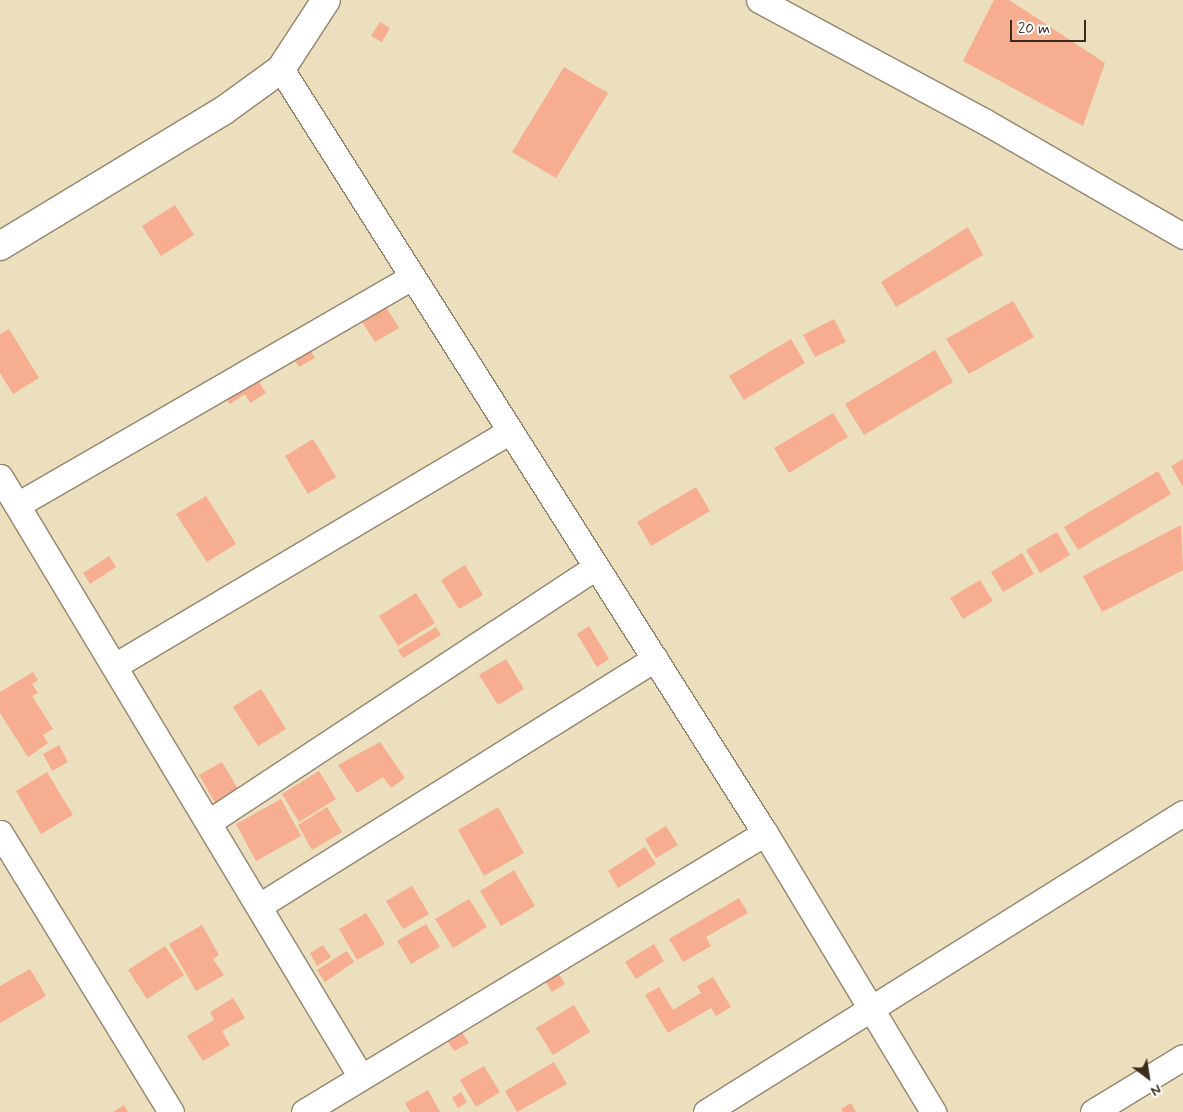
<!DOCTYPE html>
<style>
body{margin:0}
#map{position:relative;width:1183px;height:1112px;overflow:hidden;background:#ecdfbe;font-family:Mynerve,sans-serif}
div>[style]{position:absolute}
.building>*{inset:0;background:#f6ad90}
.roads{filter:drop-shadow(1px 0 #94846e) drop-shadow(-1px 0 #94846e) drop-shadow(0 1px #94846e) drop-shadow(0 -1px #94846e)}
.minor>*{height:25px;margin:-12.5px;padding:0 12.5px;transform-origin:12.5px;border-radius:12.5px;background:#fff}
.tertiary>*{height:28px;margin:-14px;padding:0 14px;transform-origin:14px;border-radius:14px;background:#fff}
span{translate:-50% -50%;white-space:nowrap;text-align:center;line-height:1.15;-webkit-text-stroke:5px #fff;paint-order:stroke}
.north{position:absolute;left:1123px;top:1052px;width:50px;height:50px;-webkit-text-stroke:4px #fff;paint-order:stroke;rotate:149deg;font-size:14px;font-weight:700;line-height:20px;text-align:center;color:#3b2a1e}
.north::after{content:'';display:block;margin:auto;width:18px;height:22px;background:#3b2a1e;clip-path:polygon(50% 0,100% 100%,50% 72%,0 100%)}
.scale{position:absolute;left:1010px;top:20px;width:76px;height:22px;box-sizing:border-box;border:2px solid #3b2a1e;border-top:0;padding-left:6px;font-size:15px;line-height:18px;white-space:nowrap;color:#3b2a1e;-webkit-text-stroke:4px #fff;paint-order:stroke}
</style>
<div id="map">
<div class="building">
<i style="clip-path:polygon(994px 0,1009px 0,1105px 63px,1083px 126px,963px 61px)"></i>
<i style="clip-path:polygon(380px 22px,390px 28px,382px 42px,371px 36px)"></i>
<i style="clip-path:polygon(564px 67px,608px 93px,556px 178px,512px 152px)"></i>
<i style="clip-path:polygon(175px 205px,194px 235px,161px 256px,142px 226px)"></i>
<i style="clip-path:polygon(968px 227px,983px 255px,896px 307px,881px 282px)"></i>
<i style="clip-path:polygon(1013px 301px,1034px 337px,969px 374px,946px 339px)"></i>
<i style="clip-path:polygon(383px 302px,399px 328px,375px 342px,359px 317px)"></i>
<i style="clip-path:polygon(834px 319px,846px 342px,815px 357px,803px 335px)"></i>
<i style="clip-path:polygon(9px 329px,39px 378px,13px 394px,0 373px,0 334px)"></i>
<i style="clip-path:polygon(791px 339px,805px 363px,744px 400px,729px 376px)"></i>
<i style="clip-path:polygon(308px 346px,315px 358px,299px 367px,292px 356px)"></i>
<i style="clip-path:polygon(935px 350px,953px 382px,864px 435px,845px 404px)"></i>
<i style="clip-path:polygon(256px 377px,266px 393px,250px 403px,245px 394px,230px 404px,224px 395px)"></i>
<i style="clip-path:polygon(833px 413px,848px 437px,789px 473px,774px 448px)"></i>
<i style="clip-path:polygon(313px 439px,336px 477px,308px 494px,285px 456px)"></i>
<i style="clip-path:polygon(1183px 459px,1183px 487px,1171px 466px)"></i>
<i style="clip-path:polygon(1158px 471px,1171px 494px,1078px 550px,1064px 527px)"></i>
<i style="clip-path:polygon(696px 487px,710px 511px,651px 546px,637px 522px)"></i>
<i style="clip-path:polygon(206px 496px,236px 544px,207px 562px,176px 514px)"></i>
<i style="clip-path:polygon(1181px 525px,1183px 570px,1102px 612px,1083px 576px)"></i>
<i style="clip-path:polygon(1057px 532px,1070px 555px,1040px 573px,1026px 550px)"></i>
<i style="clip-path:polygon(1022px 553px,1034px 574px,1003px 592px,991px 572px)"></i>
<i style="clip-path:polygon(109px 556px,116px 567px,90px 584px,83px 573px)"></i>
<i style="clip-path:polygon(465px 565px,483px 595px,459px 609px,441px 580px)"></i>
<i style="clip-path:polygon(980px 580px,993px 601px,963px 619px,950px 598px)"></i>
<i style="clip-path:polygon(416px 593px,435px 623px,398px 646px,379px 616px)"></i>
<i style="clip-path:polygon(589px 626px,609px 659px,597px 667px,577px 634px)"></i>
<i style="clip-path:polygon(436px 627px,441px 635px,403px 658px,398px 650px)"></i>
<i style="clip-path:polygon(506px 659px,524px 689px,498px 705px,479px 675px)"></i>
<i style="clip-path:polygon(33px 672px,38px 680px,32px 684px,38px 693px,32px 696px,53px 729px,43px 735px,48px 743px,28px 757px,0 713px,0 692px)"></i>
<i style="clip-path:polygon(261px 689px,286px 729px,258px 746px,233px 707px)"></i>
<i style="clip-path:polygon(380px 742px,405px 778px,391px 788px,383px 777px,357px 793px,338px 765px)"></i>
<i style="clip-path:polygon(59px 745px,68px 762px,52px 771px,43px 754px)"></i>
<i style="clip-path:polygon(222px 762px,240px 792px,217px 806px,199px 775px)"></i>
<i style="clip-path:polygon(319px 771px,336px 799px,299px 822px,282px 794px)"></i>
<i style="clip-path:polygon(47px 772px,73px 815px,41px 834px,16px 791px)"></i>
<i style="clip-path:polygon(281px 799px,301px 836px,256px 861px,236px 824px)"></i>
<i style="clip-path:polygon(327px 807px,342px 832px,312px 850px,298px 825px)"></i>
<i style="clip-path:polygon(498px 807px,524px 853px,484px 876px,458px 830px)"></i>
<i style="clip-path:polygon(666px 826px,678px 845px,656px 858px,645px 839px)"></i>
<i style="clip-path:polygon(645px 847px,656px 864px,618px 888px,608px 871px)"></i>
<i style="clip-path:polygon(514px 870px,535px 906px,501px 926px,480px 891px)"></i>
<i style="clip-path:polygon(412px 886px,429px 914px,403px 929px,386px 901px)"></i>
<i style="clip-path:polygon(739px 898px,748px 913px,706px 937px,711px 946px,683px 962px,669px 939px)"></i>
<i style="clip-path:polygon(469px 899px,487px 927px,453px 948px,435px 919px)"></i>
<i style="clip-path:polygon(366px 913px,385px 944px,357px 960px,339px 929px)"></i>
<i style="clip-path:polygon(426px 924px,440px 947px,411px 964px,397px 941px)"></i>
<i style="clip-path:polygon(202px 925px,219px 955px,213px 959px,224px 975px,196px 991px,169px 944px)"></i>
<i style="clip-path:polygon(654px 944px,664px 961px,636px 979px,625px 962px)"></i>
<i style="clip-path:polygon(323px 945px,331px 957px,317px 966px,310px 953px)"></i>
<i style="clip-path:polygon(165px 946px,184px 975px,147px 999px,128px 970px)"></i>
<i style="clip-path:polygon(347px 951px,354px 962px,325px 982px,317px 970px)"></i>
<i style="clip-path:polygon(555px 968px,565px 984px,552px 992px,542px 976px)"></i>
<i style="clip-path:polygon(30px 969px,46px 996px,0 1023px,0 986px)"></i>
<i style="clip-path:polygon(713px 977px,731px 1007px,716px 1016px,711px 1008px,668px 1033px,645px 995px,659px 987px,673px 1010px,701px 993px,697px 986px)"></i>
<i style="clip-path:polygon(233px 998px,245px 1018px,222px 1031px,230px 1045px,203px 1061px,187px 1036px,214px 1020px,210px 1012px)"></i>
<i style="clip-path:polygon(574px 1005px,590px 1032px,553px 1055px,536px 1028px)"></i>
<i style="clip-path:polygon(460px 1029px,469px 1043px,454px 1051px,446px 1039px)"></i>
<i style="clip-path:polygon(554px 1062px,567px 1084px,517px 1112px,505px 1091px)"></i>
<i style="clip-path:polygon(484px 1066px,500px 1092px,476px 1107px,460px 1080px)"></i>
<i style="clip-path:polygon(428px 1090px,440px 1112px,410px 1112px,405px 1103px)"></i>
<i style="clip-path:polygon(461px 1092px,467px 1102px,458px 1108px,452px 1098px)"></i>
<i style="clip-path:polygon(851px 1103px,856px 1112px,843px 1112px,841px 1109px)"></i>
<i style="clip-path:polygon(124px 1105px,128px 1112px,113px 1112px)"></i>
</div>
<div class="roads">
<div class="minor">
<i style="left:759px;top:0;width:255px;rotate:28.3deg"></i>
<i style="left:984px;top:121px;width:230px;rotate:30deg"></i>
<i style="left:281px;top:69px;width:904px;rotate:57.65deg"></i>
<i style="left:765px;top:833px;width:326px;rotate:58.9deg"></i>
<i style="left:0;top:477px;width:700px;rotate:58.97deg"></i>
<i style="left:17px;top:505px;width:456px;rotate:-30deg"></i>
<i style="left:116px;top:665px;width:458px;rotate:-30.7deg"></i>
<i style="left:209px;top:822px;width:463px;rotate:-33.4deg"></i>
<i style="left:0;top:833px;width:327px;rotate:58.5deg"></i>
<i style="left:259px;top:906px;width:467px;rotate:-32deg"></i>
<i style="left:304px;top:1112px;width:539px;rotate:-31.18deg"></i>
<i style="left:706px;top:1112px;width:563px;rotate:-32.08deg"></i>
<i style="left:1093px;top:1112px;width:105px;rotate:-31.4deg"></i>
</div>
<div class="tertiary">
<i style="left:0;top:246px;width:261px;rotate:-31.2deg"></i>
<i style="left:223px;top:111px;width:72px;rotate:-35.9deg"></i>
<i style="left:281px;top:69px;width:82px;rotate:-56.9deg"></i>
</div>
</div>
<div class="north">N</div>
<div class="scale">20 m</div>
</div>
